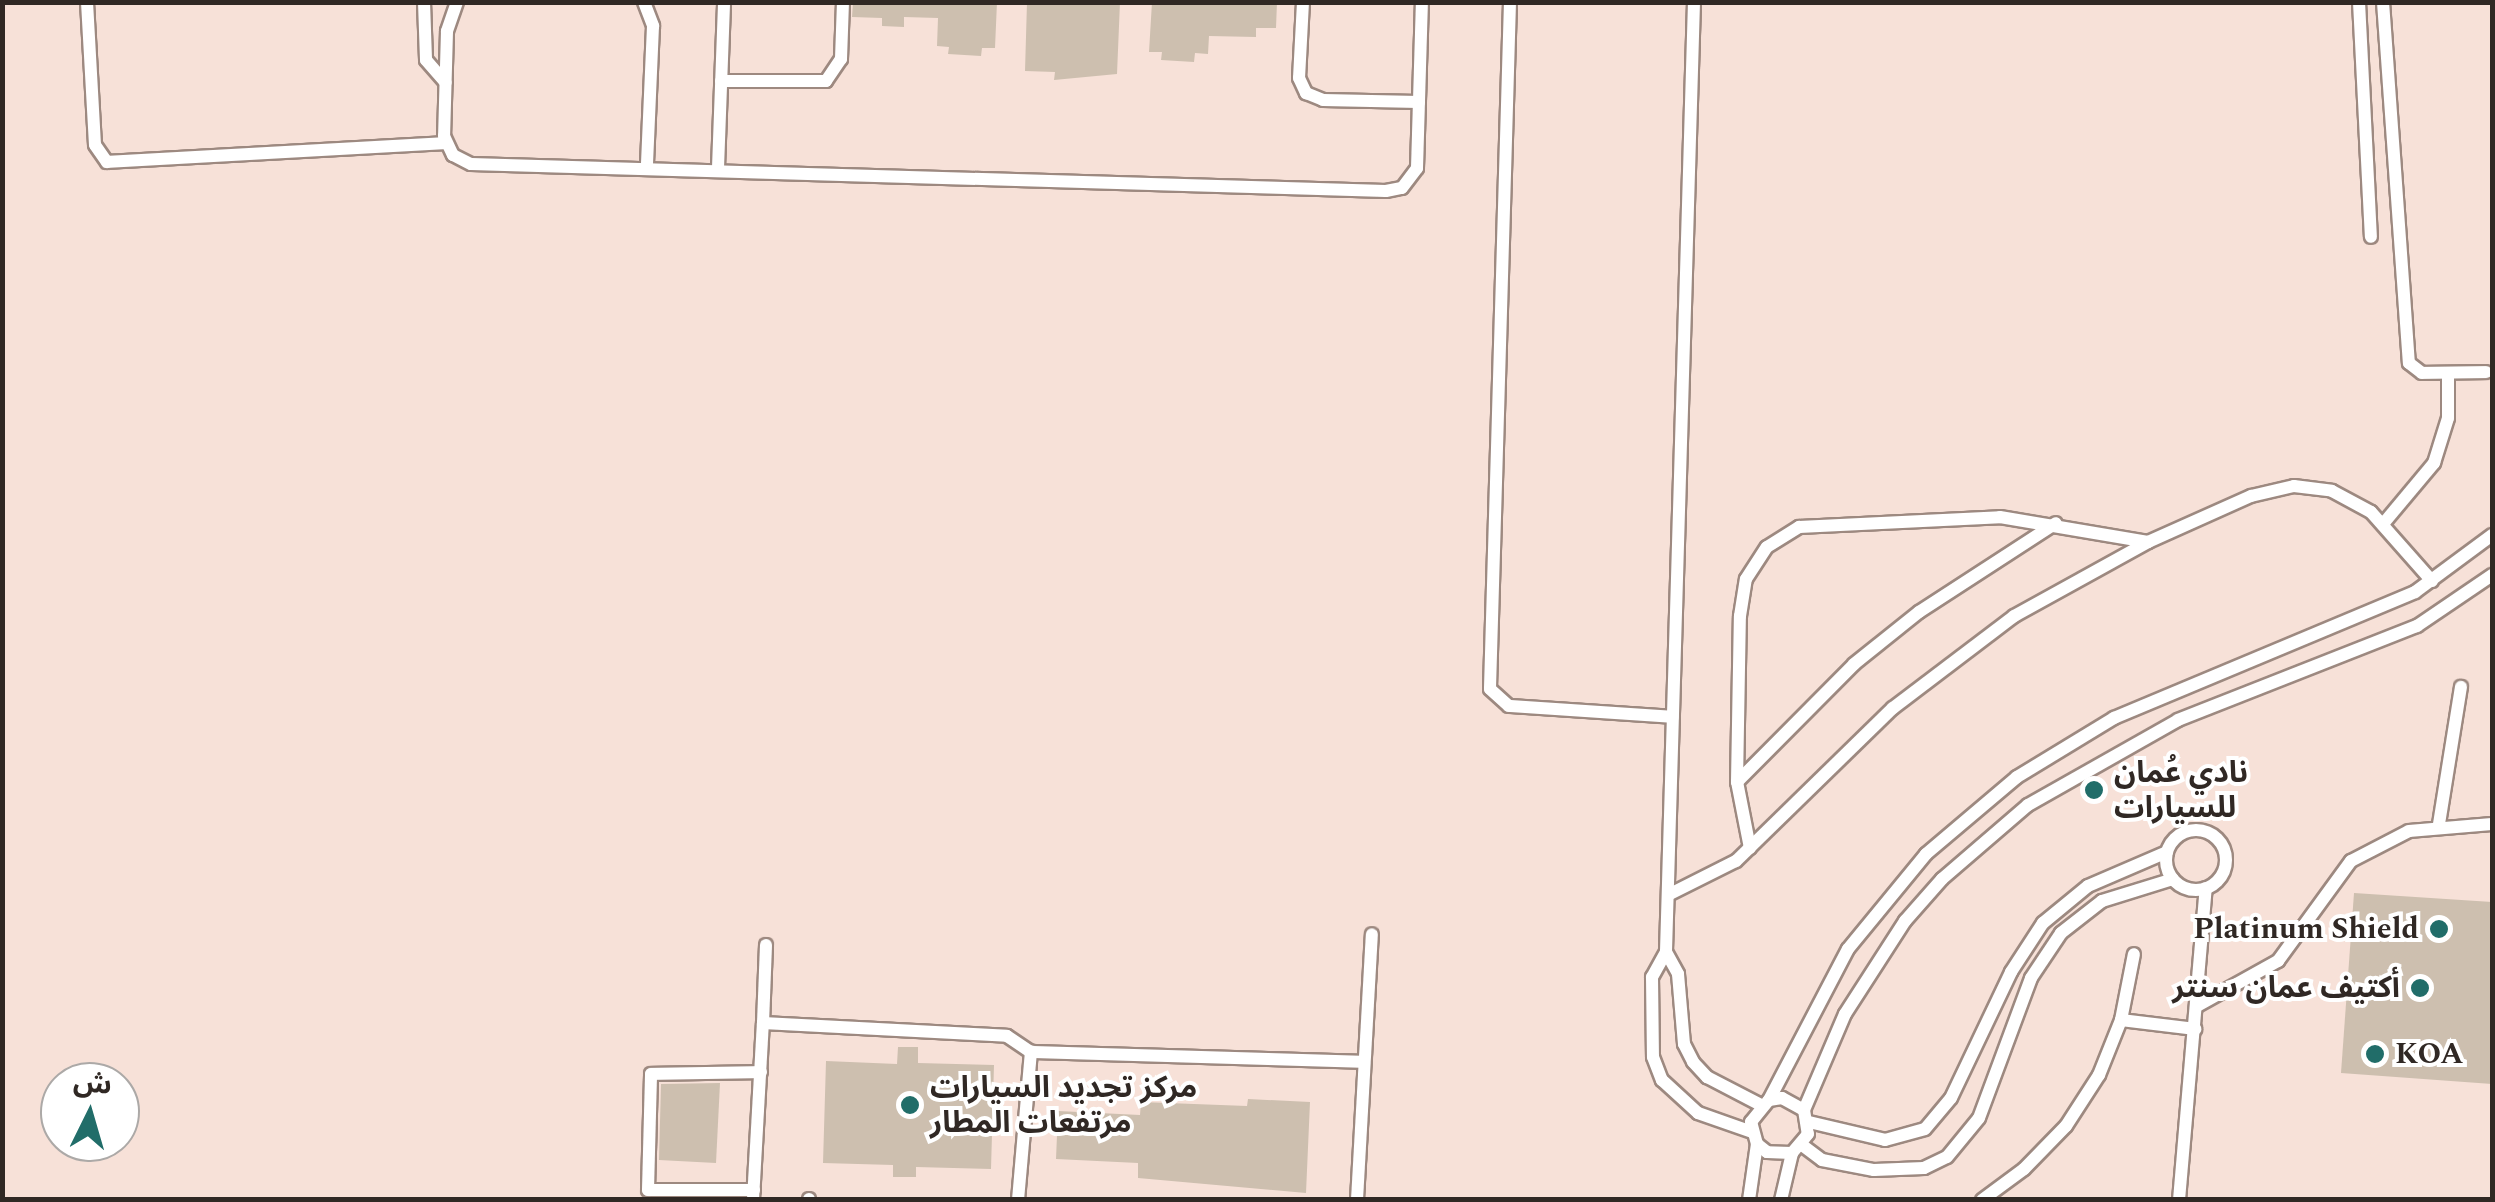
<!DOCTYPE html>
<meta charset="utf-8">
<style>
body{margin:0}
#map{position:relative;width:2495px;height:1202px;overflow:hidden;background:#f7e1d8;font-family:Spectral,"Noto Sans Arabic",serif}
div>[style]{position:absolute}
.building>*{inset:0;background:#cdbfaf}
.roads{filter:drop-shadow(2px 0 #9d8980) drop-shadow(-2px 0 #9d8980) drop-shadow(0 2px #9d8980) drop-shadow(0 -2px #9d8980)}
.service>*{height:12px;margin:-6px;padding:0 6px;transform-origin:6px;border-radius:6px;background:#fff}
.service>.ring{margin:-6px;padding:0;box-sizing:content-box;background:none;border:12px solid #fff;border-radius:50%}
.dots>*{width:28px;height:28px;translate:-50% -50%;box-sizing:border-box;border:5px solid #fff;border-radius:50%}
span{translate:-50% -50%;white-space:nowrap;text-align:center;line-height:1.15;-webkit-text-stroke:8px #fff;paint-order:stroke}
.poi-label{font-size:30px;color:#302824;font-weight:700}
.left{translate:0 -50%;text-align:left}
.right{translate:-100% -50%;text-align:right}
.frame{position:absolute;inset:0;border:5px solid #302824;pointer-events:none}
.north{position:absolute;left:40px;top:1062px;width:100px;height:100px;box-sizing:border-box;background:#fff;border:2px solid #aca9a7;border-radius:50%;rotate:5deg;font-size:28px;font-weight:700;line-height:40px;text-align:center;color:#302824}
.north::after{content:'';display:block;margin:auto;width:35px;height:45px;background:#216d69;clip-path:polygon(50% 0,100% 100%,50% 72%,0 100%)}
</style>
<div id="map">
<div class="building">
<i style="clip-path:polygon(853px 2px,997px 2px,995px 48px,982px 48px,981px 56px,948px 54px,949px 47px,937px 46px,938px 18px,904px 17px,904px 27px,882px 26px,882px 18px,852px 17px)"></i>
<i style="clip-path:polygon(1027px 2px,1120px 2px,1117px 74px,1054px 80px,1055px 72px,1025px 71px)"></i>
<i style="clip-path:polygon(1152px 2px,1277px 2px,1276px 28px,1256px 28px,1256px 37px,1209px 36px,1208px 54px,1195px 53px,1194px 62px,1161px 60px,1162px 52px,1149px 52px)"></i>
<i style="clip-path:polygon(2354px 893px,2492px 902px,2492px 1084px,2341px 1073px)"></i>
<i style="clip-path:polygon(898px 1047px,918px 1047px,918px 1063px,994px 1065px,991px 1169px,916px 1167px,916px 1177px,893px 1177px,893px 1165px,823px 1163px,826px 1061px,897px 1064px)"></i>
<i style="clip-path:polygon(720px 1083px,716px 1163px,659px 1160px,661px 1084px)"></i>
<i style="clip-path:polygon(1248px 1099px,1310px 1102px,1306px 1193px,1138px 1178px,1138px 1163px,1056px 1159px,1058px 1111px,1140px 1115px,1141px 1102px,1247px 1106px)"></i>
</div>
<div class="roads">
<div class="service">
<i style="left:87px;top:2px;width:143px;rotate:86.8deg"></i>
<i style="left:95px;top:145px;width:21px;rotate:55deg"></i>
<i style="left:107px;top:162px;width:339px;rotate:-3.2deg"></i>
<i style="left:424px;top:2px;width:58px;rotate:88deg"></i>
<i style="left:426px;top:60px;width:30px;rotate:49deg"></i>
<i style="left:457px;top:2px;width:31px;rotate:109deg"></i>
<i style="left:447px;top:31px;width:105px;rotate:91.6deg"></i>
<i style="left:444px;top:136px;width:21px;rotate:65deg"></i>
<i style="left:453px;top:155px;width:20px;rotate:27deg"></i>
<i style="left:471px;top:164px;width:915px;rotate:1.69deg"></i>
<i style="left:1386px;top:191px;width:16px;rotate:-11deg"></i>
<i style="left:1402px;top:188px;width:25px;rotate:-53deg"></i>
<i style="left:1417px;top:168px;width:166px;rotate:-88.3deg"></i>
<i style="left:644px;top:2px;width:26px;rotate:69deg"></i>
<i style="left:653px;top:26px;width:140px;rotate:92.5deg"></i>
<i style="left:1303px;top:2px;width:76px;rotate:93deg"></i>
<i style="left:1299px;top:78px;width:17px;rotate:65deg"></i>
<i style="left:1306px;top:93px;width:18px;rotate:22deg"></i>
<i style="left:1323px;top:100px;width:96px;rotate:1.2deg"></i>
<i style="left:1510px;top:2px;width:687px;rotate:91.67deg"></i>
<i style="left:1490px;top:689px;width:25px;rotate:42deg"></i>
<i style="left:1509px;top:706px;width:164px;rotate:3.8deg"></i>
<i style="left:1694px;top:2px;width:950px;rotate:91.69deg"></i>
<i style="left:1666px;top:952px;width:25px;rotate:61deg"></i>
<i style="left:1678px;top:974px;width:70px;rotate:85.1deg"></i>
<i style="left:1684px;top:1044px;width:20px;rotate:63deg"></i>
<i style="left:1693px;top:1062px;width:21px;rotate:47deg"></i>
<i style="left:1707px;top:1077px;width:61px;rotate:27.4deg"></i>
<i style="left:2359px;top:2px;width:235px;rotate:87.1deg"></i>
<i style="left:2383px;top:2px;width:362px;rotate:85.9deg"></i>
<i style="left:2409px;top:363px;width:16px;rotate:38deg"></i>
<i style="left:2422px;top:373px;width:64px;rotate:-0.9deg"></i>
<i style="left:721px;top:81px;width:105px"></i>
<i style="left:826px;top:81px;width:27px;rotate:-56deg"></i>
<i style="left:841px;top:59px;width:57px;rotate:-88deg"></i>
<i style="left:718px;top:168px;width:166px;rotate:-87.9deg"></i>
<i style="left:2383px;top:524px;width:80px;rotate:-50.1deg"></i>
<i style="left:2434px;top:463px;width:47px;rotate:-72.7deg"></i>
<i style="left:2448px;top:418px;width:45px;rotate:-90deg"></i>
<i style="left:1737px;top:782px;width:166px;rotate:-45.2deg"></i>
<i style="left:1854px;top:664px;width:83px;rotate:-38.7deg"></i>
<i style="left:1919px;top:612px;width:163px;rotate:-33deg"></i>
<i style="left:2439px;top:824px;width:139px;rotate:-80.9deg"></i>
<i class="ring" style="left:2166px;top:830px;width:48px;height:48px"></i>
<i style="left:1750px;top:848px;width:67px;rotate:-101.1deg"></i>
<i style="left:1737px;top:782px;width:166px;rotate:-89deg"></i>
<i style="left:1740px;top:616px;width:37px;rotate:-81deg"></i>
<i style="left:1746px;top:579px;width:38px;rotate:-57deg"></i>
<i style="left:1767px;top:547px;width:38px;rotate:-32deg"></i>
<i style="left:1799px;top:527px;width:201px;rotate:-2.8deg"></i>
<i style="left:2000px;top:517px;width:150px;rotate:9.6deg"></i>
<i style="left:1668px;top:895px;width:76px;rotate:-26.6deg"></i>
<i style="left:1736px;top:861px;width:219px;rotate:-44.3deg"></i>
<i style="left:1893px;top:708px;width:152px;rotate:-37.2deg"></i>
<i style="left:2014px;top:616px;width:153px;rotate:-28.9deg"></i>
<i style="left:2148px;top:542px;width:113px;rotate:-24.1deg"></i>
<i style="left:2251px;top:496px;width:44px;rotate:-13.1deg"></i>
<i style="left:2294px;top:486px;width:38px;rotate:7deg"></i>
<i style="left:2332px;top:491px;width:44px;rotate:28.3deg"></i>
<i style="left:2371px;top:512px;width:92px;rotate:48.5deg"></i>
<i style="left:766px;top:945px;width:78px;rotate:92.2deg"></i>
<i style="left:763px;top:1023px;width:244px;rotate:3deg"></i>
<i style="left:1007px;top:1036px;width:29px;rotate:34deg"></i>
<i style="left:1031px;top:1052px;width:332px;rotate:1.7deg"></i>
<i style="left:1666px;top:952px;width:29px;rotate:119deg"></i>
<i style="left:1652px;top:977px;width:80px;rotate:89.3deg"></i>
<i style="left:1653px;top:1057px;width:25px;rotate:69deg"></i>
<i style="left:1662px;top:1080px;width:49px;rotate:42.5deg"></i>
<i style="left:1698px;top:1113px;width:57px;rotate:19.4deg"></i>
<i style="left:2197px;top:1006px;width:93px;rotate:-29.1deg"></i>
<i style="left:2278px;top:961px;width:124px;rotate:-53.9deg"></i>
<i style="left:2351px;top:861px;width:65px;rotate:-27.3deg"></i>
<i style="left:2409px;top:831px;width:83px;rotate:-4.8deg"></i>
<i style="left:2121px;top:1020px;width:75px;rotate:6.9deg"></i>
<i style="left:1769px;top:1100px;width:13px;rotate:-9deg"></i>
<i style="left:1782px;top:1098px;width:25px;rotate:29deg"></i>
<i style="left:1804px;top:1110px;width:24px;rotate:81deg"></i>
<i style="left:1808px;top:1134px;width:25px;rotate:130deg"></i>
<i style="left:1792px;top:1153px;width:25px;rotate:-178deg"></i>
<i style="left:1767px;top:1152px;width:13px;rotate:-141deg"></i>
<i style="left:1757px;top:1144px;width:23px;rotate:-105deg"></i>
<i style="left:1751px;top:1122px;width:28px;rotate:-51deg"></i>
<i style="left:1769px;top:1100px;width:170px;rotate:-62.4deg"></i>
<i style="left:1848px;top:949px;width:123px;rotate:-50.6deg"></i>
<i style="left:1926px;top:854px;width:119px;rotate:-40.2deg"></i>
<i style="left:2017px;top:777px;width:114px;rotate:-31.3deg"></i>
<i style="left:2114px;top:718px;width:326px;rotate:-22.7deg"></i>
<i style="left:2415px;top:592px;width:96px;rotate:-36.5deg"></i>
<i style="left:1804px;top:1110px;width:104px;rotate:-66.9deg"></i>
<i style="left:1845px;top:1014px;width:111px;rotate:-57.2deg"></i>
<i style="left:1905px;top:921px;width:56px;rotate:-48.6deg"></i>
<i style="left:1942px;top:879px;width:113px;rotate:-40.7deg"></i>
<i style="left:2028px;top:805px;width:172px;rotate:-29.5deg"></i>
<i style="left:2178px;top:720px;width:257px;rotate:-21.5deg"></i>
<i style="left:2417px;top:626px;width:91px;rotate:-34.2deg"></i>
<i style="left:1809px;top:1122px;width:78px;rotate:13.3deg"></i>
<i style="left:1885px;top:1140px;width:41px;rotate:-15.4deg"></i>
<i style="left:1925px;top:1129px;width:40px;rotate:-50deg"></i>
<i style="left:1951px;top:1098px;width:140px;rotate:-64.5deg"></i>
<i style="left:2011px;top:972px;width:59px;rotate:-56.9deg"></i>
<i style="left:2043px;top:923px;width:58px;rotate:-39.4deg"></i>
<i style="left:2088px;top:886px;width:86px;rotate:-23.3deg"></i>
<i style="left:1802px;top:1145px;width:25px;rotate:37deg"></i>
<i style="left:1822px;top:1160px;width:53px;rotate:10.9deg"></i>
<i style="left:1874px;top:1170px;width:50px;rotate:-2.3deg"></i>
<i style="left:1924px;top:1168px;width:25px;rotate:-26deg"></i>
<i style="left:1947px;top:1157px;width:50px;rotate:-50.6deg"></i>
<i style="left:1979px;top:1118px;width:149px;rotate:-69.6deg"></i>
<i style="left:2031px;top:978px;width:54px;rotate:-56.3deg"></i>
<i style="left:2061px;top:933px;width:52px;rotate:-38deg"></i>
<i style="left:2102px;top:901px;width:74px;rotate:-17.2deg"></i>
<i style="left:754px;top:1190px;width:106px;rotate:180deg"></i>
<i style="left:648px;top:1190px;width:116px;rotate:-88.5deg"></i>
<i style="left:651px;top:1074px;width:110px;rotate:-1deg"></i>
<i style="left:753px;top:1200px;width:177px;rotate:-86.8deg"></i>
<i style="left:809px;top:1200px;width:1px;rotate:-90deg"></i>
<i style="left:1018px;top:1200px;width:149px;rotate:-85deg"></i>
<i style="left:1357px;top:1200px;width:266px;rotate:-86.8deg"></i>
<i style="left:1749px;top:1200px;width:57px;rotate:-81.9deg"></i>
<i style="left:1781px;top:1200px;width:48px;rotate:-76.8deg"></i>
<i style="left:1982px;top:1200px;width:52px;rotate:-36.4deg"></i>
<i style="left:2024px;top:1169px;width:60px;rotate:-45.7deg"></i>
<i style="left:2066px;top:1126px;width:61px;rotate:-57.1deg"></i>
<i style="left:2099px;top:1075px;width:59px;rotate:-68.2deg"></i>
<i style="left:2121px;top:1020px;width:67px;rotate:-78.9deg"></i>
<i style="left:2179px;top:1200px;width:313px;rotate:-85.1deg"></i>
</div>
</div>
<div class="dots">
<i style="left:2094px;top:790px;background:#216d69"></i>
<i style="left:2439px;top:929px;background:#216d69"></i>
<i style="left:2420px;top:988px;background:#216d69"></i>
<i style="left:2375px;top:1054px;background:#216d69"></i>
<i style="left:910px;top:1105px;background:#216d69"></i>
</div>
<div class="poi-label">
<span class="left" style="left:2114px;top:790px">نادي عُمان<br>للسيارات</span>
<span class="right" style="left:2419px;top:929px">Platinum Shield</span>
<span class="right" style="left:2400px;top:988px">أكتيف عمان سنتر</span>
<span class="left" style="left:2395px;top:1054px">KOA</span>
<span class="left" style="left:930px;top:1105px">مركز تجديد السيارات<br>مرتفعات المطار</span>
</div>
<div class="frame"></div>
<div class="north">ش</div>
</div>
